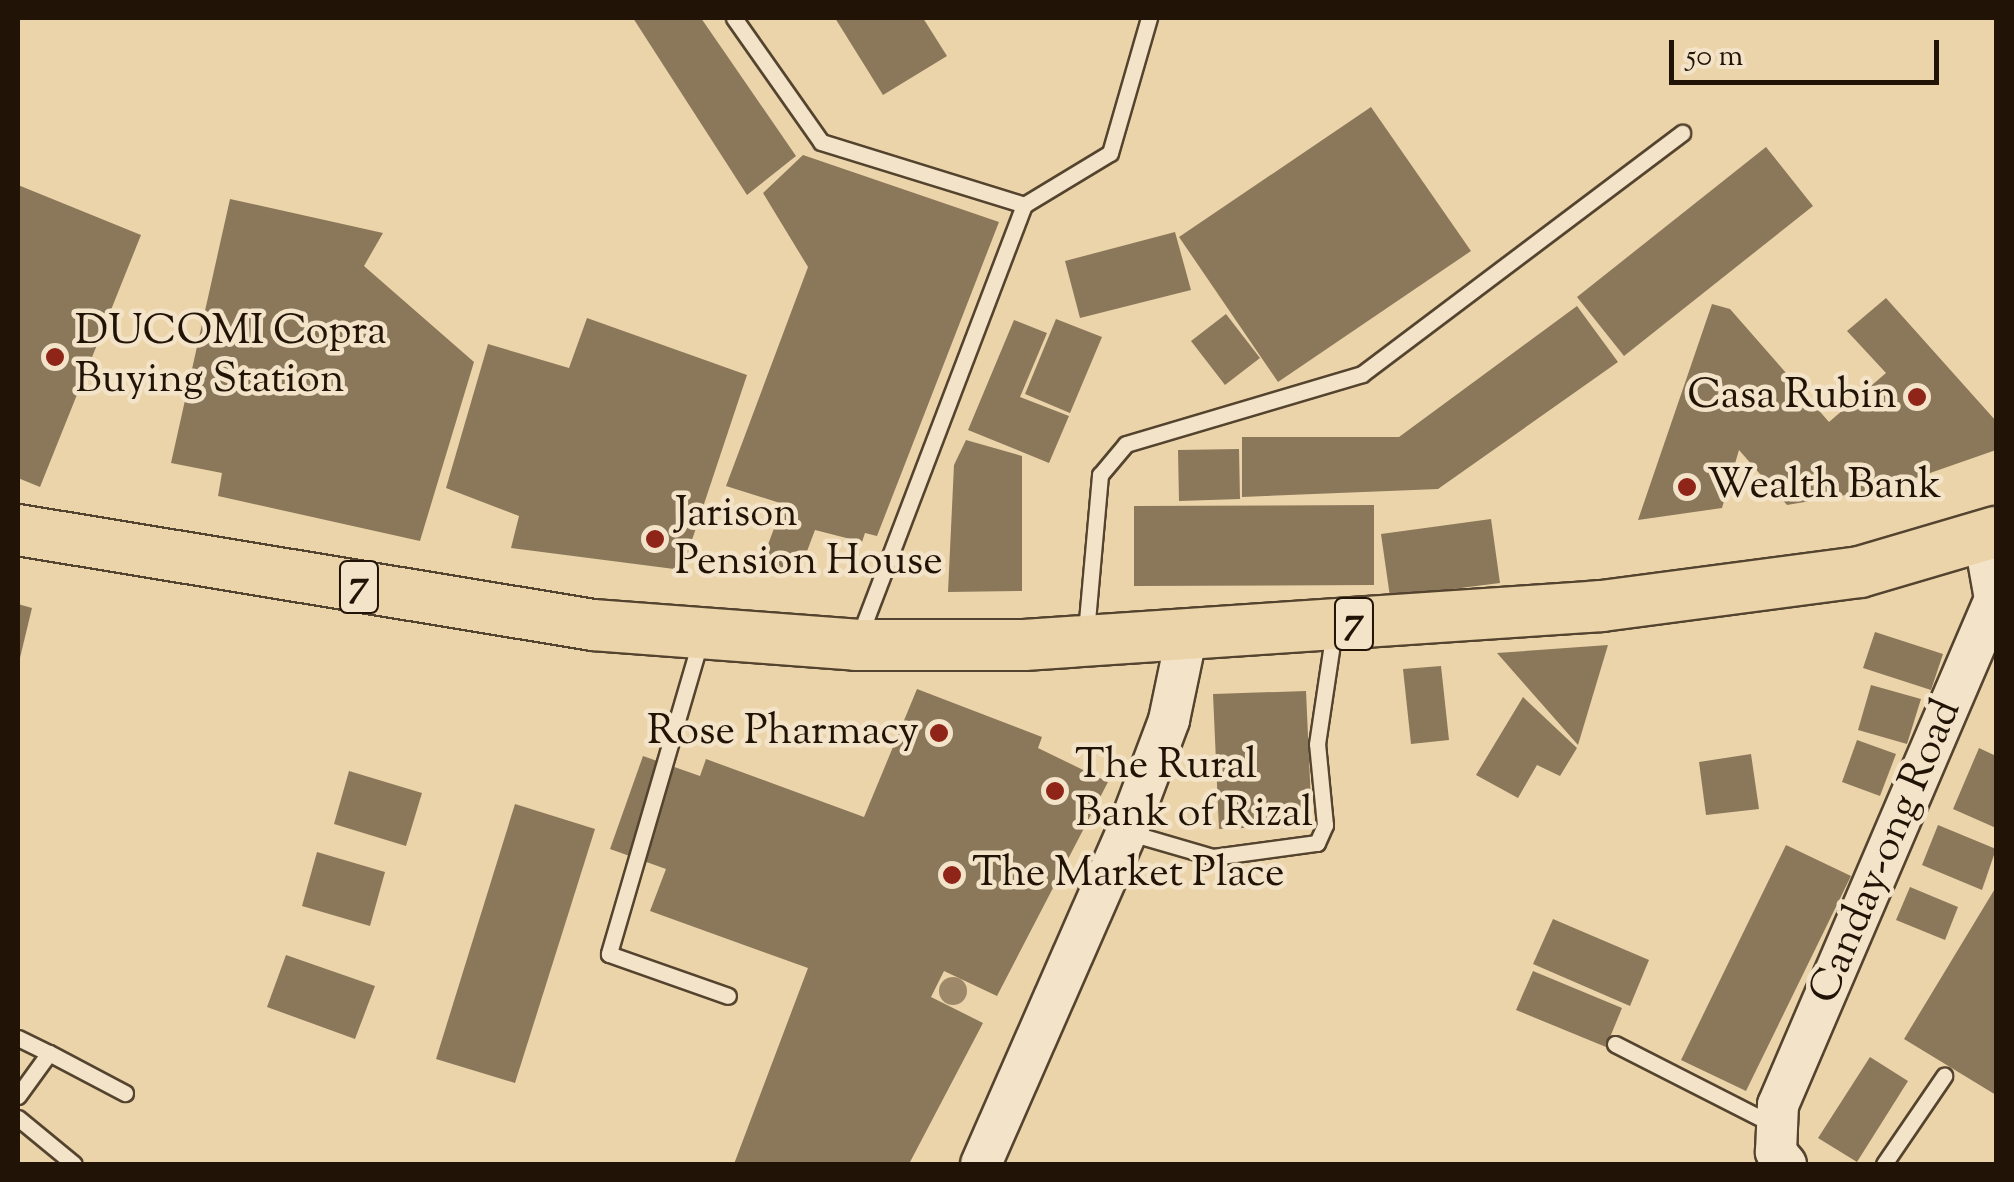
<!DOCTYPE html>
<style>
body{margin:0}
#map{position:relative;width:2014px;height:1182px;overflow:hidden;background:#ecd4aa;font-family:"Sorts Mill Goudy",serif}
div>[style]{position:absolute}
.building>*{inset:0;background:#8b785b}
.roads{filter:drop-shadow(2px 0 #54442f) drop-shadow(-2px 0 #54442f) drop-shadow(0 2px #54442f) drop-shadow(0 -2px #54442f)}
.service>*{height:15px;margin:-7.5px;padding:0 7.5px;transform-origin:7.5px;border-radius:7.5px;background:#f3e3c8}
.tertiary>*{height:40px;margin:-20px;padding:0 20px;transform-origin:20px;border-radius:20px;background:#f3e3c8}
.primary>*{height:50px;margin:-25px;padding:0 25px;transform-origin:25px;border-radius:25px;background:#ecd4aa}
.trees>*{width:28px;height:28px;margin:-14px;border-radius:50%;background:#9d896a}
.dots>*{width:28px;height:28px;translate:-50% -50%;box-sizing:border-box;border:5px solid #f3e3c8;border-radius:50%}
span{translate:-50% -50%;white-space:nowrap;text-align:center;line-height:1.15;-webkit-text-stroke:9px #f3e3c8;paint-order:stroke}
.shield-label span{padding:2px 8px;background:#f3e3c8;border:2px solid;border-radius:8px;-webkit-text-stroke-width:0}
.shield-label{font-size:40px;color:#211406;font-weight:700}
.poi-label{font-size:42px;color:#211406}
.left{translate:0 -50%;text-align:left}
.right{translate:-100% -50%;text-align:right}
.street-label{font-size:42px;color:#211406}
.frame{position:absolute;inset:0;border:20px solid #211406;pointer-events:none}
.scale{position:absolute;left:1669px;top:40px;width:270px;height:45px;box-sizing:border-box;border:5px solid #211406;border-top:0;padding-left:12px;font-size:30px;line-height:35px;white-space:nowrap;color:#211406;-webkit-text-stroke:8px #f3e3c8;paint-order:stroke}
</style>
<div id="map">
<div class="building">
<i style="clip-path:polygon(633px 18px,701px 18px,796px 156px,747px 195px)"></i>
<i style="clip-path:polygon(835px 18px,923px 18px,947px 56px,883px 95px)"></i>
<i style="clip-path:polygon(1371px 107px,1471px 251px,1278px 382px,1179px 237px)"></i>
<i style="clip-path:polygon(1766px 147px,1813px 206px,1624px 356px,1577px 297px)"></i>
<i style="clip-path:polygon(803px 155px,999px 222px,877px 536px,865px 533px,862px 542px,815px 530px,803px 562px,772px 570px,759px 569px,783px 504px,726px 486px,808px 267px,763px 193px)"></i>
<i style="clip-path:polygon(18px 185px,141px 235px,40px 487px,18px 478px)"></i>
<i style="clip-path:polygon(230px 199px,383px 233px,364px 266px,474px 362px,420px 541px,218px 496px,222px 473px,171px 463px)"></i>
<i style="clip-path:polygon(1175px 232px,1191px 290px,1080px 318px,1065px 261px)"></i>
<i style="clip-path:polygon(1886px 298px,1996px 421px,1996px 450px,1887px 488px,1787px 505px,1739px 450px,1722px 508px,1638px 520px,1712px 304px,1730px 309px,1829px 422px,1886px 373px,1847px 331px)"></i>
<i style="clip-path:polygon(1577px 306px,1618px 362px,1438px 489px,1242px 497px,1242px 437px,1399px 437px)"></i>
<i style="clip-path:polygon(1226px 314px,1260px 358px,1225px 385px,1191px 341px)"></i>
<i style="clip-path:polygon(587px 318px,747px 375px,682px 570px,511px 548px,519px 516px,446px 488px,488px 344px,569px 368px)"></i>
<i style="clip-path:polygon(1056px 319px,1102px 337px,1070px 413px,1025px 394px)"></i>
<i style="clip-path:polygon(1014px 320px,1047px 333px,1020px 397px,1069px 416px,1049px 463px,968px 430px)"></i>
<i style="clip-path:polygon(966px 440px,1022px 456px,1022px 591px,948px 592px,954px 465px)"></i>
<i style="clip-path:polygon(1239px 449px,1240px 499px,1179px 501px,1178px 450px)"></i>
<i style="clip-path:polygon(1374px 505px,1374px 585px,1134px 586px,1134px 506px)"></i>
<i style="clip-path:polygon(1491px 519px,1500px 583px,1390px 597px,1381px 534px)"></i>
<i style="clip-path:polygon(18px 604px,32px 608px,19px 662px,18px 662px)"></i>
<i style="clip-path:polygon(1875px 632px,1943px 654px,1931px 690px,1863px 668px)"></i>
<i style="clip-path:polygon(1608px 645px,1578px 745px,1497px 653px)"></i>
<i style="clip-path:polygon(1441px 666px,1449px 740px,1411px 744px,1403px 669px)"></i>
<i style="clip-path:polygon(1871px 685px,1921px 699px,1907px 744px,1858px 730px)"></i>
<i style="clip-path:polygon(917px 689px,1042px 737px,1038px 748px,1108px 782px,997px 996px,944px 971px,931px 997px,983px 1023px,909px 1164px,734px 1164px,808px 968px,650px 911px,666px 869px,610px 849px,643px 756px,700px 776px,706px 759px,864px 817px)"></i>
<i style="clip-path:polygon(1306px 691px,1312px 825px,1219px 829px,1213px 694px)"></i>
<i style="clip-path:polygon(1523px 697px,1577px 748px,1560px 776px,1537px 765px,1518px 798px,1476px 775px)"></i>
<i style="clip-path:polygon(1857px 740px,1896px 754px,1880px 796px,1842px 782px)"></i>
<i style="clip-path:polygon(1979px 748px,1996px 756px,1996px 828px,1953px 809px)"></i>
<i style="clip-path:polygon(1751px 754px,1759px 809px,1706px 815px,1699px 762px)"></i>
<i style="clip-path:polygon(349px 771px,422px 793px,406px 846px,334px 824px)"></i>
<i style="clip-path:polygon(515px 804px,595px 829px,515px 1083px,436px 1059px)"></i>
<i style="clip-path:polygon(1938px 825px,1996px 849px,1982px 890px,1922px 865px)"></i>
<i style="clip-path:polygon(1786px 845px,1851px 876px,1746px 1091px,1681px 1060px)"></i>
<i style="clip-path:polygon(317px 852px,385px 872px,370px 926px,302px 906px)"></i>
<i style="clip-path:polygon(1910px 887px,1958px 907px,1945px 940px,1896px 920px)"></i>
<i style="clip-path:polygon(1996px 887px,1996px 1095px,1904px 1039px)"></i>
<i style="clip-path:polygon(1553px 919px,1649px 960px,1630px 1006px,1533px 964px)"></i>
<i style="clip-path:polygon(286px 955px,375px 986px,355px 1039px,267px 1007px)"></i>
<i style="clip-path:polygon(1533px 971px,1622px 1008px,1606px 1047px,1516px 1010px)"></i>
<i style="clip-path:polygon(1870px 1057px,1908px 1081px,1857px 1162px,1818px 1138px)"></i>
</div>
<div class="roads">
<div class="service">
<i style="left:734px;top:18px;width:151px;rotate:54.9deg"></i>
<i style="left:821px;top:142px;width:213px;rotate:17.2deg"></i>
<i style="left:1086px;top:632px;width:158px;rotate:-84.9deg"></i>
<i style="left:1100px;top:475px;width:40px;rotate:-50deg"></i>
<i style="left:1126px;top:444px;width:246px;rotate:-16.5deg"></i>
<i style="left:1362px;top:374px;width:401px;rotate:-37deg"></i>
<i style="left:859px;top:637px;width:462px;rotate:-69.1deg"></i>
<i style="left:1024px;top:205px;width:100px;rotate:-31.2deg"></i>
<i style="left:1110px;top:153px;width:141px;rotate:-73.9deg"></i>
<i style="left:700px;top:642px;width:325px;rotate:106.3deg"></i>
<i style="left:609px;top:954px;width:126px;rotate:19.4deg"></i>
<i style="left:1127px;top:832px;width:90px;rotate:16.2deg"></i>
<i style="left:1213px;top:857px;width:105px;rotate:-7.7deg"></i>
<i style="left:1317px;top:843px;width:20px;rotate:-66deg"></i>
<i style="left:1325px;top:825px;width:81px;rotate:-95.6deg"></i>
<i style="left:1317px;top:744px;width:115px;rotate:-81.5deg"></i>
<i style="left:18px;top:1038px;width:34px;rotate:26deg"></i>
<i style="left:49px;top:1053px;width:53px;rotate:125.8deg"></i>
<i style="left:1615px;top:1044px;width:181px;rotate:27deg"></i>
<i style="left:49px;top:1053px;width:86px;rotate:27.8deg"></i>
<i style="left:18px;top:1118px;width:72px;rotate:39.4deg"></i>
<i style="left:1884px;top:1164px;width:107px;rotate:-55.7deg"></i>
</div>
<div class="tertiary">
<i style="left:981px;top:1164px;width:363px;rotate:-66.3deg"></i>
<i style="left:1127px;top:832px;width:120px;rotate:-69.4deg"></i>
<i style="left:1169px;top:720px;width:88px;rotate:-78.2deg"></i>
<i style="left:1786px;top:1164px;width:16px;rotate:-130deg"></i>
<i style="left:1776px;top:1152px;width:47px;rotate:-87.6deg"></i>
<i style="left:1778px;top:1105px;width:551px;rotate:-66.79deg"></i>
<i style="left:1995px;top:599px;width:63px;rotate:-100.1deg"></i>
</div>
<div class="primary">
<i style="left:18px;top:530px;width:583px;rotate:9.38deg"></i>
<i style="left:593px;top:625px;width:264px;rotate:4.3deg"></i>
<i style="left:856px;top:645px;width:168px"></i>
<i style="left:1024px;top:645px;width:579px;rotate:-3.86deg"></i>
<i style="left:1602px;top:606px;width:260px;rotate:-7.5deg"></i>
<i style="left:1860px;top:572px;width:142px;rotate:-16.4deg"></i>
</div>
</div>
<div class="trees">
<i style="left:953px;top:991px"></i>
</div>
<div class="dots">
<i style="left:55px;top:357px;background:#8f2418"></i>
<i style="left:1917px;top:397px;background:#8f2418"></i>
<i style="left:1687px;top:487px;background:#8f2418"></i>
<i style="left:655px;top:539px;background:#8f2418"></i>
<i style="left:939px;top:733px;background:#8f2418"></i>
<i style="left:1055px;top:791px;background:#8f2418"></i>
<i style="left:952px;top:875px;background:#8f2418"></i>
</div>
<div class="shield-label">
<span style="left:359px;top:587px">7</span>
<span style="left:1354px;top:624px">7</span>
</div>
<div class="poi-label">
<span class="left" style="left:75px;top:357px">DUCOMI Copra<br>Buying Station</span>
<span class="right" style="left:1897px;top:397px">Casa Rubin</span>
<span class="left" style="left:1707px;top:487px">Wealth Bank</span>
<span class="left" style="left:675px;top:539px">Jarison<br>Pension House</span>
<span class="right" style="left:919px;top:733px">Rose Pharmacy</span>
<span class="left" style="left:1075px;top:791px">The Rural<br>Bank of Rizal</span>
<span class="left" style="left:972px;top:875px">The Market Place</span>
</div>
<div class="street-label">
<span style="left:1887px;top:852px;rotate:-67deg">Canday-ong Road</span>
</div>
<div class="frame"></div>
<div class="scale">50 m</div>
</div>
